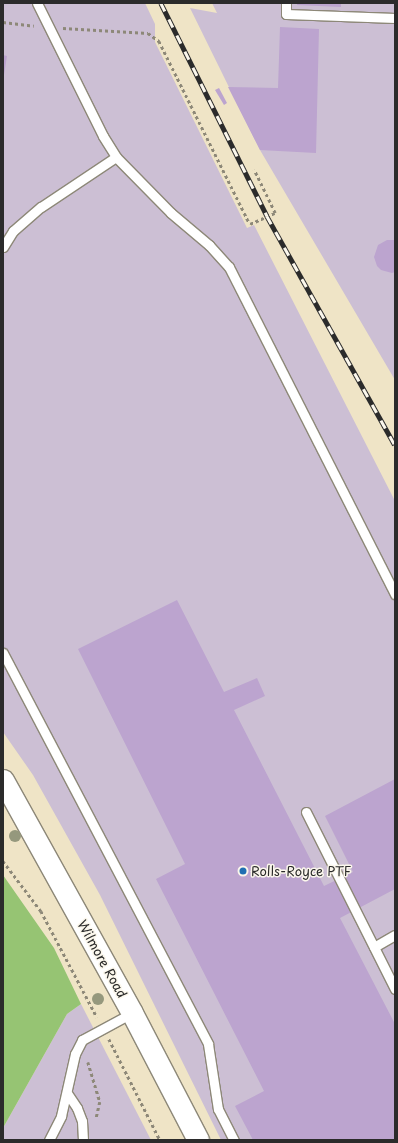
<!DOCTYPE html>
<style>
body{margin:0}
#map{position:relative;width:398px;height:1143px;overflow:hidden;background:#efe4c6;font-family:"Playpen Sans",sans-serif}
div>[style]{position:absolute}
.industrial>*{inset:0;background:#ccbfd4}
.green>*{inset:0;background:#96c473}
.building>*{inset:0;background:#bca4cf}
.path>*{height:2.5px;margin-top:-1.25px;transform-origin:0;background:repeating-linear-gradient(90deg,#8d8878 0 3px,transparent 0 6px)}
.roads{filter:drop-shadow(1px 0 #8d8878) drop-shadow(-1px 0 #8d8878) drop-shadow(0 1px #8d8878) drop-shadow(0 -1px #8d8878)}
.service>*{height:9px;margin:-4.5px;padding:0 4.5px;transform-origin:4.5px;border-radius:4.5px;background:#fff}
.tertiary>*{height:21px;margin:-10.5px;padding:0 10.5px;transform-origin:10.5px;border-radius:10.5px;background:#fff}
.rail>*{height:4.5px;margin-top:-2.25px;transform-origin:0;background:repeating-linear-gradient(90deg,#fbf7ec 0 9px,#2b2b2b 0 18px);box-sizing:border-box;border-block:1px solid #2b2b2b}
.trees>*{width:12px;height:12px;margin:-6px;border-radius:50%;background:#95987d}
.dots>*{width:11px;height:11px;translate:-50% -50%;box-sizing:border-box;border:2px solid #fbf7ec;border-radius:50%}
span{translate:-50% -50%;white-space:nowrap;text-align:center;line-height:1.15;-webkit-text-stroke:3px #fbf7ec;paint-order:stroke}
.poi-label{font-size:13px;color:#2b2b2b}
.left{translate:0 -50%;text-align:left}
.street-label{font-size:13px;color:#2b2b2b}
.frame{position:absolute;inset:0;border:4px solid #2b2b2b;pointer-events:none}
</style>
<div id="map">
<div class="industrial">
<i style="clip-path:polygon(3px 3px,145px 3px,155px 24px,155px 42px,247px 228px,254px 225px,395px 501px,395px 1140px,221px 1140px,100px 895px,33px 775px,3px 732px)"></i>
<i style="clip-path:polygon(212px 3px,395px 3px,395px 380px,260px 150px,190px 8px,217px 13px)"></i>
<i style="clip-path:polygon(81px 1004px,151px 1140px,4px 1140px,3px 1128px,67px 1014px)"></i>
</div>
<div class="green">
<i style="clip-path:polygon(3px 875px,54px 948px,81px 1004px,67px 1014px,3px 1128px)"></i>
</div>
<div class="building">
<i style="clip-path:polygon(297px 3px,341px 3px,341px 7px,297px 5px)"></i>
<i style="clip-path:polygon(280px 27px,319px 29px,316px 153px,260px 150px,228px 87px,278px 88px)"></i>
<i style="clip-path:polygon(3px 55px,7px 56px,4px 75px,3px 75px)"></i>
<i style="clip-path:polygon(219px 88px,227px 103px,224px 105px,215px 90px)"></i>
<i style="clip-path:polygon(387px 240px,395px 240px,395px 272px,392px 273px,381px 270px,377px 266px,374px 257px,378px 245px)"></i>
<i style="clip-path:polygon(177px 600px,224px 692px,257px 678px,265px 696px,234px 710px,324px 886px,353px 872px,325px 816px,395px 779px,395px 889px,340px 918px,395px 1024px,395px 1140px,253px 1140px,235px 1106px,264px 1091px,156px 879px,185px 864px,78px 649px)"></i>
</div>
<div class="path">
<i style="left:3px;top:22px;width:31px;rotate:7deg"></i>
<i style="left:63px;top:28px;width:85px;rotate:3.4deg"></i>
<i style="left:148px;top:33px;width:14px;rotate:36deg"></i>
<i style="left:159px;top:41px;width:204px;rotate:63.6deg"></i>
<i style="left:250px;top:224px;width:27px;rotate:-24deg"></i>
<i style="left:275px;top:213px;width:48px;rotate:-116deg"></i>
<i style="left:3px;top:861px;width:63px;rotate:52.8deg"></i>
<i style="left:41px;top:911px;width:120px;rotate:62.2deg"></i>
<i style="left:109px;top:1039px;width:113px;rotate:63.2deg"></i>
<i style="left:88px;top:1062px;width:42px;rotate:73.3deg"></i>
<i style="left:100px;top:1102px;width:17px;rotate:103deg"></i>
</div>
<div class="roads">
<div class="service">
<i style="left:37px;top:3px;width:148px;rotate:63.6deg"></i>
<i style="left:103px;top:136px;width:25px;rotate:58deg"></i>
<i style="left:116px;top:157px;width:78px;rotate:45.5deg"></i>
<i style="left:171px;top:213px;width:50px;rotate:40.1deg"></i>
<i style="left:209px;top:245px;width:30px;rotate:48deg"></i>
<i style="left:229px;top:267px;width:367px;rotate:63.1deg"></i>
<i style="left:286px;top:3px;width:11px;rotate:90deg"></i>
<i style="left:286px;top:14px;width:109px;rotate:2.1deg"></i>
<i style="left:3px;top:247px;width:19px;rotate:-58deg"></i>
<i style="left:13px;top:231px;width:37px;rotate:-41deg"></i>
<i style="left:41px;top:207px;width:90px;rotate:-33.7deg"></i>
<i style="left:3px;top:653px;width:441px;rotate:62.3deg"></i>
<i style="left:208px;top:1044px;width:66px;rotate:81.3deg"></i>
<i style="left:218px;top:1109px;width:35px;rotate:63deg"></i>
<i style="left:306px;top:812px;width:198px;rotate:63.3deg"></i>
<i style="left:374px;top:947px;width:24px;rotate:-30deg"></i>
<i style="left:67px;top:1093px;width:18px;rotate:56deg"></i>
<i style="left:77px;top:1108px;width:14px;rotate:69deg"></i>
<i style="left:82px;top:1121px;width:19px;rotate:87deg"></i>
<i style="left:49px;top:1140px;width:27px;rotate:-63deg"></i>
<i style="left:61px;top:1116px;width:64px;rotate:-77.3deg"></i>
<i style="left:75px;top:1054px;width:16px;rotate:-63deg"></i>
<i style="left:82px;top:1040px;width:57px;rotate:-28.4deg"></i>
</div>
<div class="tertiary">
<i style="left:3px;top:780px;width:266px;rotate:61deg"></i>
<i style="left:132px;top:1013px;width:143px;rotate:62.5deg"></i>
</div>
</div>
<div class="rail">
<i style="left:161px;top:3px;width:238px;rotate:63.5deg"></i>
<i style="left:267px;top:216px;width:262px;rotate:60.8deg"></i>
</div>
<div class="trees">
<i style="left:15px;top:836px"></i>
<i style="left:98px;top:999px"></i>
</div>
<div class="dots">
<i style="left:243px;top:871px;background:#1f6fb2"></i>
</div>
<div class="poi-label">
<span class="left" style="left:251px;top:871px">Rolls-Royce PTF</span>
</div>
<div class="street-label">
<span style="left:102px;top:959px;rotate:61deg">Wilmore Road</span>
</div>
<div class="frame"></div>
</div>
